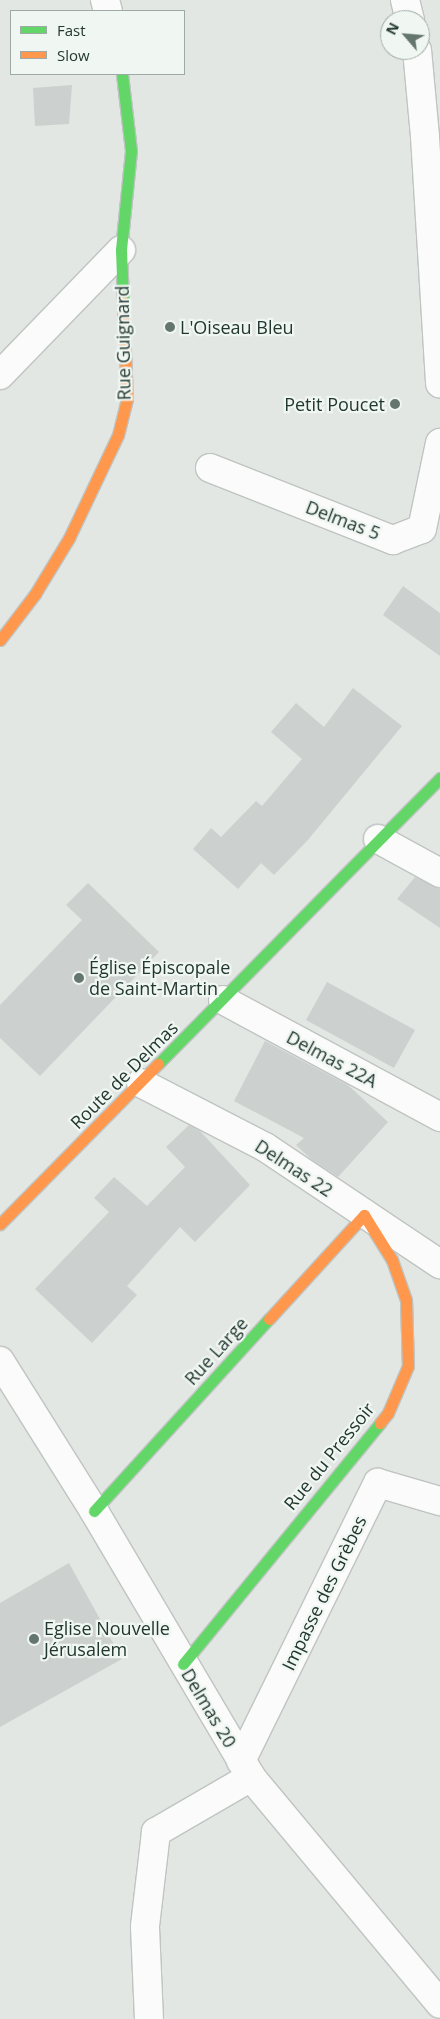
<!DOCTYPE html>
<meta charset="utf-8">
<style>
body{margin:0}
#map{position:relative;width:440px;height:2019px;overflow:hidden;background:#e2e7e4;font-family:"Open Sans",sans-serif}
div>[style]{position:absolute}
.building>*{inset:0;background:#ccd0ce}
.roads{filter:drop-shadow(1px 0 #bfc4c1) drop-shadow(-1px 0 #bfc4c1) drop-shadow(0 1px #bfc4c1) drop-shadow(0 -1px #bfc4c1)}
.street>*{height:28px;margin:-14px;padding:0 14px;transform-origin:14px;border-radius:14px;background:#fbfbfb}
.fast>*{height:11px;margin:-5.5px;padding:0 5.5px;transform-origin:5.5px;border-radius:5.5px;background:#63d668}
.slow>*{height:11px;margin:-5.5px;padding:0 5.5px;transform-origin:5.5px;border-radius:5.5px;background:#ff974d}
.dots>*{width:14px;height:14px;translate:-50% -50%;box-sizing:border-box;border:2px solid #f0f6f2;border-radius:50%}
span{translate:-50% -50%;white-space:nowrap;text-align:center;line-height:1.15;-webkit-text-stroke:4.5px #f0f6f2;paint-order:stroke}
.poi-label{font-size:18px;color:#223731}
.left{translate:0 -50%;text-align:left}
.right{translate:-100% -50%;text-align:right}
.street-label{font-size:18px;color:#223731}
.legend{position:absolute;left:10px;top:10px;width:175px;height:65px;box-sizing:border-box;background:#f0f6f2;border:1px solid #9eaaa5;margin:0;padding:6px 9px;list-style:none;font-size:15px;color:#223731}
.legend li{display:flex;align-items:center;gap:10px;height:25px}
.legend b{width:25px;border:1px solid #9eaaa5}
.north{position:absolute;left:380px;top:10px;width:50px;height:50px;box-sizing:border-box;background:#f0f6f2;border:1px solid #9eaaa5;border-radius:50%;rotate:297deg;font-size:14px;font-weight:700;line-height:20px;text-align:center;color:#223731}
.north::after{content:'';display:block;margin:auto;width:18px;height:22px;background:#657570;clip-path:polygon(50% 0,100% 100%,50% 72%,0 100%)}
</style>
<div id="map">
<div class="building">
<i style="clip-path:polygon(72px 85px,69px 124px,35px 126px,33px 88px)"></i>
<i style="clip-path:polygon(403px 586px,440px 613px,440px 656px,383px 615px)"></i>
<i style="clip-path:polygon(353px 688px,402px 726px,307px 841px,274px 875px,261px 863px,238px 889px,193px 849px,211px 828px,221px 837px,256px 801px,262px 806px,302px 759px,271px 732px,296px 703px,324px 727px)"></i>
<i style="clip-path:polygon(415px 877px,440px 889px,440px 928px,397px 899px)"></i>
<i style="clip-path:polygon(88px 883px,159px 952px,40px 1076px,0 1038px,0 1005px,82px 920px,66px 905px)"></i>
<i style="clip-path:polygon(327px 982px,415px 1030px,394px 1068px,306px 1020px)"></i>
<i style="clip-path:polygon(265px 1041px,348px 1085px,388px 1122px,338px 1177px,311px 1159px,296px 1145px,304px 1138px,234px 1101px)"></i>
<i style="clip-path:polygon(189px 1125px,200px 1131px,250px 1185px,195px 1242px,180px 1227px,127px 1286px,137px 1295px,92px 1343px,35px 1289px,109px 1212px,94px 1198px,114px 1177px,147px 1206px,185px 1167px,166px 1147px)"></i>
<i style="clip-path:polygon(69px 1563px,122px 1659px,0 1727px,0 1603px)"></i>
</div>
<div class="roads">
<div class="street">
<i style="left:105px;top:0;width:11px;rotate:75deg"></i>
<i style="left:405px;top:0;width:21px;rotate:76deg"></i>
<i style="left:417px;top:50px;width:87px;rotate:84.7deg"></i>
<i style="left:425px;top:137px;width:247px;rotate:86.5deg"></i>
<i style="left:0;top:375px;width:174px;rotate:-45.9deg"></i>
<i style="left:210px;top:468px;width:197px;rotate:21.5deg"></i>
<i style="left:393px;top:540px;width:31px;rotate:-21deg"></i>
<i style="left:422px;top:529px;width:88px;rotate:-78.2deg"></i>
<i style="left:378px;top:839px;width:71px;rotate:28.7deg"></i>
<i style="left:223px;top:1000px;width:247px;rotate:28.3deg"></i>
<i style="left:141px;top:1083px;width:140px;rotate:27.3deg"></i>
<i style="left:265px;top:1147px;width:211px;rotate:33.8deg"></i>
<i style="left:0;top:1361px;width:177px;rotate:57.9deg"></i>
<i style="left:94px;top:1511px;width:309px;rotate:59.4deg"></i>
<i style="left:251px;top:1777px;width:295px;rotate:50.2deg"></i>
<i style="left:241px;top:1761px;width:310px;rotate:-63.8deg"></i>
<i style="left:378px;top:1483px;width:65px;rotate:16.2deg"></i>
<i style="left:149px;top:2019px;width:93px;rotate:-92.5deg"></i>
<i style="left:145px;top:1926px;width:95px;rotate:-83.3deg"></i>
<i style="left:156px;top:1832px;width:110px;rotate:-30.1deg"></i>
</div>
<div class="fast">
<i style="left:122px;top:74px;width:78px;rotate:83.3deg"></i>
<i style="left:131px;top:151px;width:100px;rotate:95.8deg"></i>
<i style="left:121px;top:250px;width:52px;rotate:87.8deg"></i>
<i style="left:158px;top:1064px;width:402px;rotate:-45.4deg"></i>
<i style="left:94px;top:1511px;width:260px;rotate:-47.7deg"></i>
<i style="left:183px;top:1664px;width:311px;rotate:-50.7deg"></i>
</div>
<div class="slow">
<i style="left:0;top:640px;width:58px;rotate:-52.7deg"></i>
<i style="left:35px;top:594px;width:66px;rotate:-58.7deg"></i>
<i style="left:69px;top:538px;width:114px;rotate:-64.6deg"></i>
<i style="left:118px;top:435px;width:37px;rotate:-76deg"></i>
<i style="left:127px;top:399px;width:97px;rotate:-92.4deg"></i>
<i style="left:0;top:1224px;width:225px;rotate:-45.4deg"></i>
<i style="left:269px;top:1319px;width:141px;rotate:-47.6deg"></i>
<i style="left:364px;top:1215px;width:53px;rotate:58.1deg"></i>
<i style="left:392px;top:1260px;width:42px;rotate:70.7deg"></i>
<i style="left:406px;top:1300px;width:66px;rotate:88.3deg"></i>
<i style="left:408px;top:1366px;width:51px;rotate:113.1deg"></i>
<i style="left:388px;top:1413px;width:13px;rotate:129deg"></i>
</div>
</div>
<div class="dots">
<i style="left:170px;top:327px;background:#657570"></i>
<i style="left:395px;top:404px;background:#657570"></i>
<i style="left:79px;top:978px;background:#657570"></i>
<i style="left:34px;top:1639px;background:#657570"></i>
</div>
<div class="poi-label">
<span class="left" style="left:180px;top:327px">L'Oiseau Bleu</span>
<span class="right" style="left:385px;top:404px">Petit Poucet</span>
<span class="left" style="left:89px;top:978px">Église Épiscopale<br>de Saint-Martin</span>
<span class="left" style="left:44px;top:1639px">Eglise Nouvelle<br>Jérusalem</span>
</div>
<div class="street-label">
<span style="left:123px;top:343px;rotate:-91deg">Rue Guignard</span>
<span style="left:343px;top:520px;rotate:21deg">Delmas 5</span>
<span style="left:332px;top:1059px;rotate:28deg">Delmas 22A</span>
<span style="left:124px;top:1075px;rotate:-45deg">Route de Delmas</span>
<span style="left:294px;top:1168px;rotate:33deg">Delmas 22</span>
<span style="left:216px;top:1351px;rotate:-48deg">Rue Large</span>
<span style="left:329px;top:1456px;rotate:-51deg">Rue du Pressoir</span>
<span style="left:324px;top:1593px;rotate:-64deg">Impasse des Grèbes</span>
<span style="left:209px;top:1708px;rotate:59deg">Delmas 20</span>
</div>
<ul class="legend">
<li><b style="height:6px;background:#63d668"></b>Fast</li>
<li><b style="height:6px;background:#ff974d"></b>Slow</li>
</ul>
<div class="north">N</div>
</div>
